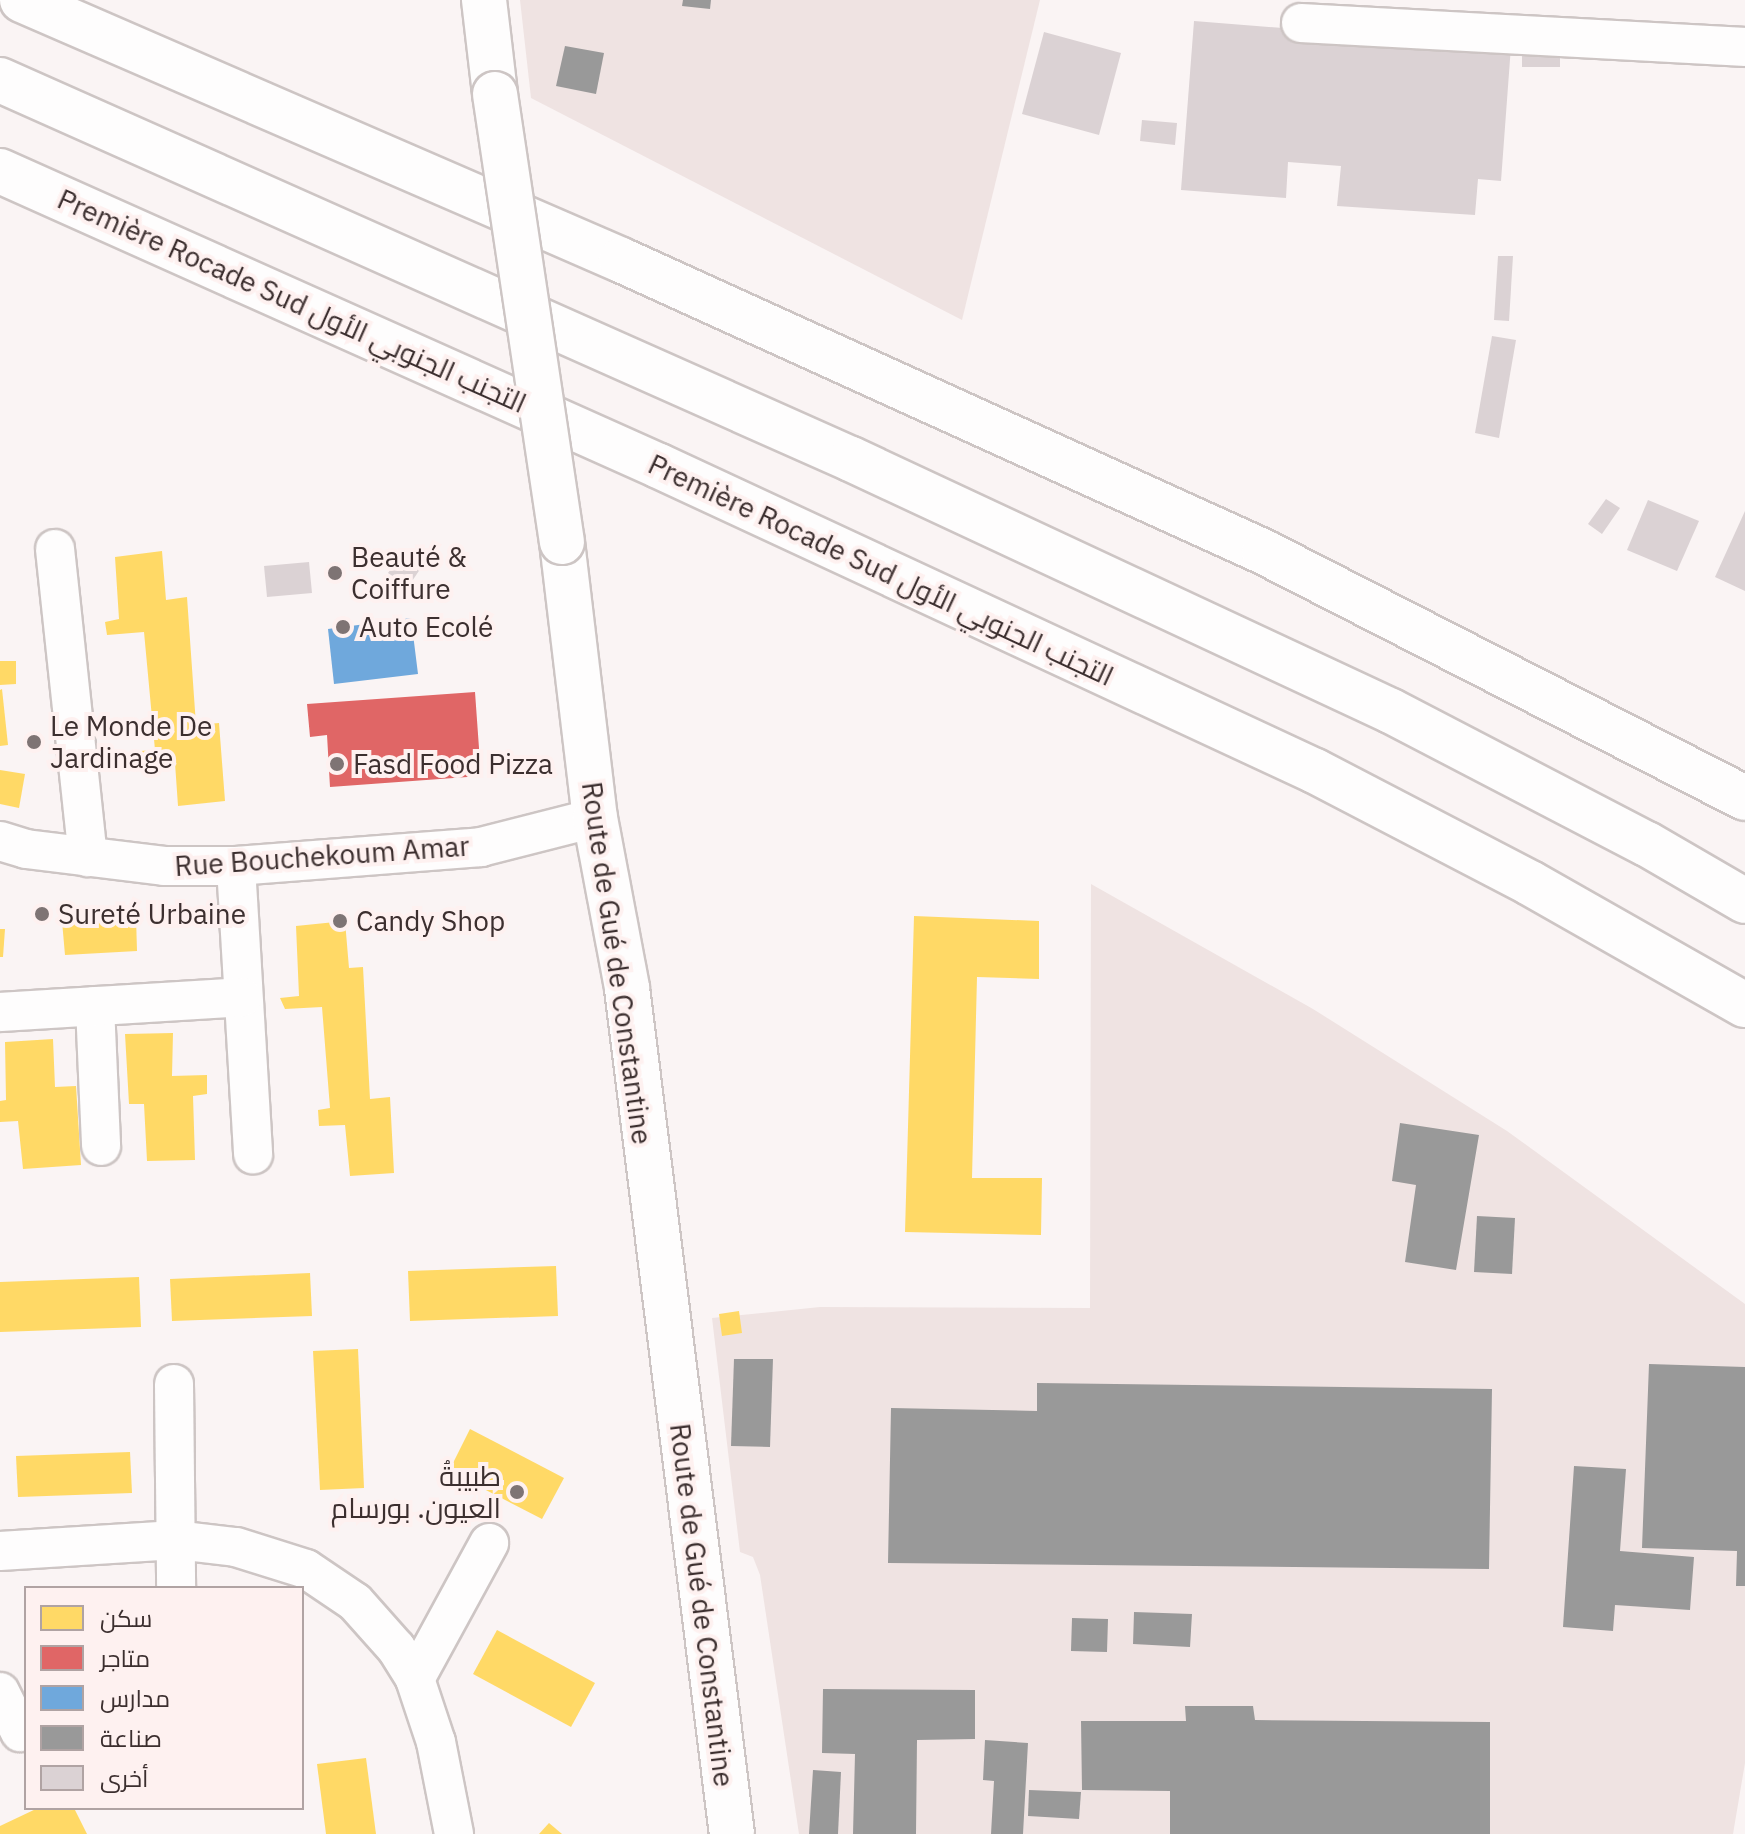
<!DOCTYPE html>
<meta charset="utf-8">
<style>
body{margin:0}
#map{position:relative;width:1745px;height:1834px;overflow:hidden;background:#faf4f4;font-family:"IBM Plex Sans",Cairo,sans-serif}
div>[style]{position:absolute}
.built>*{inset:0;background:#efe3e2}
.homes>*{inset:0;background:#ffd966}
.shops>*{inset:0;background:#e06666}
.schools>*{inset:0;background:#6fa8dc}
.industry>*{inset:0;background:#999}
.building>*{inset:0;background:#dbd2d4}
.roads{filter:drop-shadow(2px 0 #cdc5c4) drop-shadow(-2px 0 #cdc5c4) drop-shadow(0 2px #cdc5c4) drop-shadow(0 -2px #cdc5c4)}
.minor>*{height:38px;margin:-19px;padding:0 19px;transform-origin:19px;border-radius:19px;background:#fefdfd}
.major>*{height:44px;margin:-22px;padding:0 22px;transform-origin:22px;border-radius:22px;background:#fefdfd}
.highway>*{height:44px;margin:-22px;padding:0 22px;transform-origin:22px;border-radius:22px;background:#fefdfd}
.bridges{filter:drop-shadow(2px 0 #cdc5c4) drop-shadow(-2px 0 #cdc5c4) drop-shadow(0 2px #cdc5c4) drop-shadow(0 -2px #cdc5c4)}
.major-bridge>*{height:44px;margin:-22px;padding:0 22px;transform-origin:22px;border-radius:22px;background:#fefdfd}
.dots>*{width:22px;height:22px;translate:-50% -50%;box-sizing:border-box;border:4px solid #fef1f0;border-radius:50%}
span{translate:-50% -50%;white-space:nowrap;text-align:center;line-height:1.15;-webkit-text-stroke:8px #fef1f0;paint-order:stroke}
.street-label{font-size:28px;color:#3c2f2f}
.poi-label{font-size:28px;color:#3c2f2f}
.left{translate:0 -50%;text-align:left}
.right{translate:-100% -50%;text-align:right}
.legend{position:absolute;left:24px;top:1586px;width:280px;height:224px;box-sizing:border-box;background:#fef1f0;border:2px solid #b0a3a3;margin:0;padding:10px 14px;list-style:none;font-size:24px;color:#3c2f2f}
.legend li{display:flex;align-items:center;gap:16px;height:40px}
.legend b{width:40px;border:2px solid #b0a3a3}
</style>
<div id="map">
<div class="built">
<i style="clip-path:polygon(520px 0,1040px 0,962px 320px,531px 98px)"></i>
<i style="clip-path:polygon(1091px 884px,1313px 1009px,1507px 1131px,1745px 1304px,1745px 1763px,1733px 1834px,799px 1834px,760px 1575px,753px 1557px,740px 1552px,712px 1318px,820px 1307px,1090px 1308px)"></i>
</div>
<div class="homes">
<i style="clip-path:polygon(162px 551px,166px 600px,187px 597px,196px 725px,219px 723px,225px 801px,178px 806px,175px 763px,141px 765px,140px 751px,155px 750px,144px 632px,107px 635px,105px 622px,119px 619px,115px 557px)"></i>
<i style="clip-path:polygon(0 661px,16px 661px,16px 684px,0 685px)"></i>
<i style="clip-path:polygon(2px 689px,8px 745px,0 746px,0 690px)"></i>
<i style="clip-path:polygon(0 770px,25px 774px,19px 808px,0 804px)"></i>
<i style="clip-path:polygon(914px 916px,1039px 921px,1039px 979px,977px 977px,972px 1178px,1042px 1178px,1041px 1235px,905px 1232px)"></i>
<i style="clip-path:polygon(136px 917px,137px 951px,65px 955px,62px 921px)"></i>
<i style="clip-path:polygon(345px 921px,349px 968px,363px 967px,370px 1099px,390px 1097px,394px 1173px,350px 1176px,345px 1125px,319px 1126px,318px 1110px,330px 1108px,322px 1007px,285px 1009px,280px 998px,299px 996px,296px 926px)"></i>
<i style="clip-path:polygon(0 929px,5px 929px,3px 957px,0 957px)"></i>
<i style="clip-path:polygon(173px 1033px,172px 1076px,207px 1075px,207px 1094px,193px 1096px,195px 1160px,147px 1161px,144px 1104px,129px 1104px,125px 1034px)"></i>
<i style="clip-path:polygon(53px 1039px,55px 1087px,76px 1086px,81px 1165px,23px 1169px,18px 1121px,0 1122px,0 1101px,6px 1100px,5px 1042px)"></i>
<i style="clip-path:polygon(556px 1266px,558px 1316px,410px 1321px,408px 1271px)"></i>
<i style="clip-path:polygon(310px 1273px,312px 1316px,172px 1321px,170px 1279px)"></i>
<i style="clip-path:polygon(139px 1277px,141px 1327px,0 1332px,0 1282px)"></i>
<i style="clip-path:polygon(739px 1311px,742px 1333px,722px 1336px,719px 1314px)"></i>
<i style="clip-path:polygon(358px 1349px,364px 1488px,320px 1490px,313px 1351px)"></i>
<i style="clip-path:polygon(470px 1429px,564px 1478px,542px 1519px,449px 1471px)"></i>
<i style="clip-path:polygon(130px 1452px,132px 1493px,18px 1497px,16px 1456px)"></i>
<i style="clip-path:polygon(497px 1630px,595px 1683px,571px 1727px,473px 1674px)"></i>
<i style="clip-path:polygon(366px 1758px,376px 1834px,326px 1834px,317px 1764px)"></i>
<i style="clip-path:polygon(38px 1808px,74px 1808px,87px 1834px,0 1834px,0 1826px)"></i>
<i style="clip-path:polygon(549px 1823px,562px 1834px,539px 1834px)"></i>
</div>
<div class="shops">
<i style="clip-path:polygon(475px 692px,481px 776px,330px 787px,327px 735px,310px 737px,307px 704px)"></i>
</div>
<div class="schools">
<i style="clip-path:polygon(411px 618px,418px 674px,334px 684px,328px 629px)"></i>
</div>
<div class="industry">
<i style="clip-path:polygon(683px 0,711px 0,710px 9px,682px 6px)"></i>
<i style="clip-path:polygon(565px 46px,604px 53px,596px 94px,556px 86px)"></i>
<i style="clip-path:polygon(1400px 1123px,1479px 1135px,1456px 1270px,1405px 1262px,1416px 1185px,1392px 1181px)"></i>
<i style="clip-path:polygon(1477px 1216px,1515px 1218px,1512px 1274px,1474px 1272px)"></i>
<i style="clip-path:polygon(734px 1359px,773px 1359px,770px 1447px,731px 1446px)"></i>
<i style="clip-path:polygon(1649px 1364px,1745px 1367px,1745px 1586px,1736px 1586px,1737px 1551px,1642px 1548px)"></i>
<i style="clip-path:polygon(1037px 1383px,1492px 1389px,1489px 1569px,888px 1563px,891px 1408px,1037px 1411px)"></i>
<i style="clip-path:polygon(1574px 1466px,1626px 1469px,1620px 1551px,1694px 1557px,1690px 1610px,1615px 1605px,1613px 1631px,1563px 1627px)"></i>
<i style="clip-path:polygon(1134px 1612px,1192px 1614px,1190px 1647px,1133px 1644px)"></i>
<i style="clip-path:polygon(1072px 1618px,1108px 1619px,1107px 1652px,1071px 1651px)"></i>
<i style="clip-path:polygon(823px 1689px,975px 1690px,975px 1739px,917px 1740px,916px 1834px,853px 1834px,855px 1754px,822px 1753px)"></i>
<i style="clip-path:polygon(1185px 1706px,1253px 1706px,1255px 1720px,1490px 1722px,1490px 1834px,1170px 1834px,1170px 1791px,1082px 1790px,1081px 1721px,1186px 1721px)"></i>
<i style="clip-path:polygon(985px 1740px,1028px 1743px,1023px 1834px,991px 1834px,994px 1781px,983px 1780px)"></i>
<i style="clip-path:polygon(813px 1770px,841px 1772px,838px 1834px,809px 1834px)"></i>
<i style="clip-path:polygon(1029px 1790px,1081px 1792px,1079px 1819px,1028px 1816px)"></i>
</div>
<div class="building">
<i style="clip-path:polygon(1194px 21px,1511px 46px,1501px 181px,1478px 179px,1475px 215px,1337px 206px,1341px 166px,1288px 162px,1286px 198px,1181px 190px)"></i>
<i style="clip-path:polygon(1522px 28px,1560px 28px,1560px 67px,1522px 67px)"></i>
<i style="clip-path:polygon(1044px 32px,1121px 53px,1099px 135px,1022px 114px)"></i>
<i style="clip-path:polygon(1142px 120px,1177px 123px,1175px 145px,1140px 141px)"></i>
<i style="clip-path:polygon(1498px 256px,1513px 256px,1509px 321px,1494px 320px)"></i>
<i style="clip-path:polygon(1492px 336px,1516px 340px,1499px 438px,1475px 433px)"></i>
<i style="clip-path:polygon(1606px 499px,1620px 508px,1602px 534px,1588px 524px)"></i>
<i style="clip-path:polygon(1648px 500px,1699px 521px,1677px 571px,1627px 550px)"></i>
<i style="clip-path:polygon(1745px 511px,1745px 591px,1715px 577px)"></i>
<i style="clip-path:polygon(405px 548px,425px 562px,408px 587px,388px 573px)"></i>
<i style="clip-path:polygon(309px 562px,312px 593px,267px 597px,264px 566px)"></i>
</div>
<div class="roads">
<div class="minor">
<i style="left:1301px;top:23px;width:445px;rotate:3.1deg"></i>
<i style="left:55px;top:549px;width:310px;rotate:83.9deg"></i>
<i style="left:0;top:841px;width:27px;rotate:17deg"></i>
<i style="left:26px;top:849px;width:139px;rotate:7deg"></i>
<i style="left:164px;top:866px;width:72px"></i>
<i style="left:236px;top:866px;width:246px;rotate:-4.4deg"></i>
<i style="left:481px;top:847px;width:118px;rotate:-14.3deg"></i>
<i style="left:236px;top:866px;width:289px;rotate:86.6deg"></i>
<i style="left:95px;top:1006px;width:140px;rotate:87.5deg"></i>
<i style="left:0;top:1012px;width:243px;rotate:-3.5deg"></i>
<i style="left:174px;top:1384px;width:204px;rotate:89.4deg"></i>
<i style="left:0;top:1551px;width:176px;rotate:-3.6deg"></i>
<i style="left:176px;top:1540px;width:60px;rotate:6.7deg"></i>
<i style="left:236px;top:1547px;width:73px;rotate:17.4deg"></i>
<i style="left:306px;top:1569px;width:59px;rotate:34deg"></i>
<i style="left:355px;top:1602px;width:62px;rotate:48.3deg"></i>
<i style="left:396px;top:1648px;width:36px;rotate:58deg"></i>
<i style="left:415px;top:1679px;width:66px;rotate:71.6deg"></i>
<i style="left:436px;top:1742px;width:94px;rotate:78.9deg"></i>
<i style="left:415px;top:1679px;width:155px;rotate:-61.4deg"></i>
<i style="left:0;top:1692px;width:45px;rotate:63.4deg"></i>
</div>
<div class="major">
<i style="left:484px;top:0;width:95px;rotate:83.3deg"></i>
<i style="left:562px;top:542px;width:278px;rotate:83.2deg"></i>
<i style="left:595px;top:818px;width:173px;rotate:79.3deg"></i>
<i style="left:627px;top:988px;width:852px;rotate:82.93deg"></i>
</div>
<div class="highway">
<i style="left:22px;top:0;width:653px;rotate:23.46deg"></i>
<i style="left:621px;top:260px;width:706px;rotate:24.42deg"></i>
<i style="left:1264px;top:552px;width:540px;rotate:27.09deg"></i>
<i style="left:0;top:80px;width:932px;rotate:24.01deg"></i>
<i style="left:851px;top:459px;width:596px;rotate:25.02deg"></i>
<i style="left:1391px;top:711px;width:288px;rotate:27.5deg"></i>
<i style="left:1647px;top:844px;width:113px;rotate:30.2deg"></i>
<i style="left:0;top:171px;width:722px;rotate:24.12deg"></i>
<i style="left:659px;top:466px;width:723px;rotate:24.94deg"></i>
<i style="left:1315px;top:771px;width:242px;rotate:27.5deg"></i>
<i style="left:1530px;top:883px;width:247px;rotate:29.6deg"></i>
</div>
</div>
<div class="bridges">
<div class="major-bridge">
<i style="left:495px;top:94px;width:453px;rotate:81.5deg"></i>
</div>
</div>
<div class="dots">
<i style="left:335px;top:573px;background:#7e7474"></i>
<i style="left:343px;top:627px;background:#7e7474"></i>
<i style="left:34px;top:742px;background:#7e7474"></i>
<i style="left:337px;top:764px;background:#7e7474"></i>
<i style="left:42px;top:914px;background:#7e7474"></i>
<i style="left:340px;top:921px;background:#7e7474"></i>
<i style="left:517px;top:1492px;background:#7e7474"></i>
</div>
<div class="street-label">
<span style="left:292px;top:301px;rotate:24deg">Première Rocade Sud التجنب الجنوبي الأول</span>
<span style="left:881px;top:570px;rotate:25deg">Première Rocade Sud التجنب الجنوبي الأول</span>
<span style="left:322px;top:856px;rotate:-4deg">Rue Bouchekoum Amar</span>
<span style="left:617px;top:963px;rotate:82deg">Route de Gué de Constantine</span>
<span style="left:702px;top:1605px;rotate:83deg">Route de Gué de Constantine</span>
</div>
<div class="poi-label">
<span class="left" style="left:351px;top:573px">Beauté &amp;<br>Coiffure</span>
<span class="left" style="left:359px;top:627px">Auto Ecolé</span>
<span class="left" style="left:50px;top:742px">Le Monde De<br>Jardinage</span>
<span class="left" style="left:353px;top:764px">Fasd Food Pizza</span>
<span class="left" style="left:58px;top:914px">Sureté Urbaine</span>
<span class="left" style="left:356px;top:921px">Candy Shop</span>
<span class="right" style="left:501px;top:1492px">طبيبةُ<br>العيون. بورسام</span>
</div>
<ul class="legend">
<li><b style="height:22px;background:#ffd966"></b>سكن</li>
<li><b style="height:22px;background:#e06666"></b>متاجر</li>
<li><b style="height:22px;background:#6fa8dc"></b>مدارس</li>
<li><b style="height:22px;background:#999"></b>صناعة</li>
<li><b style="height:22px;background:#dbd2d4"></b>أخرى</li>
</ul>
</div>
